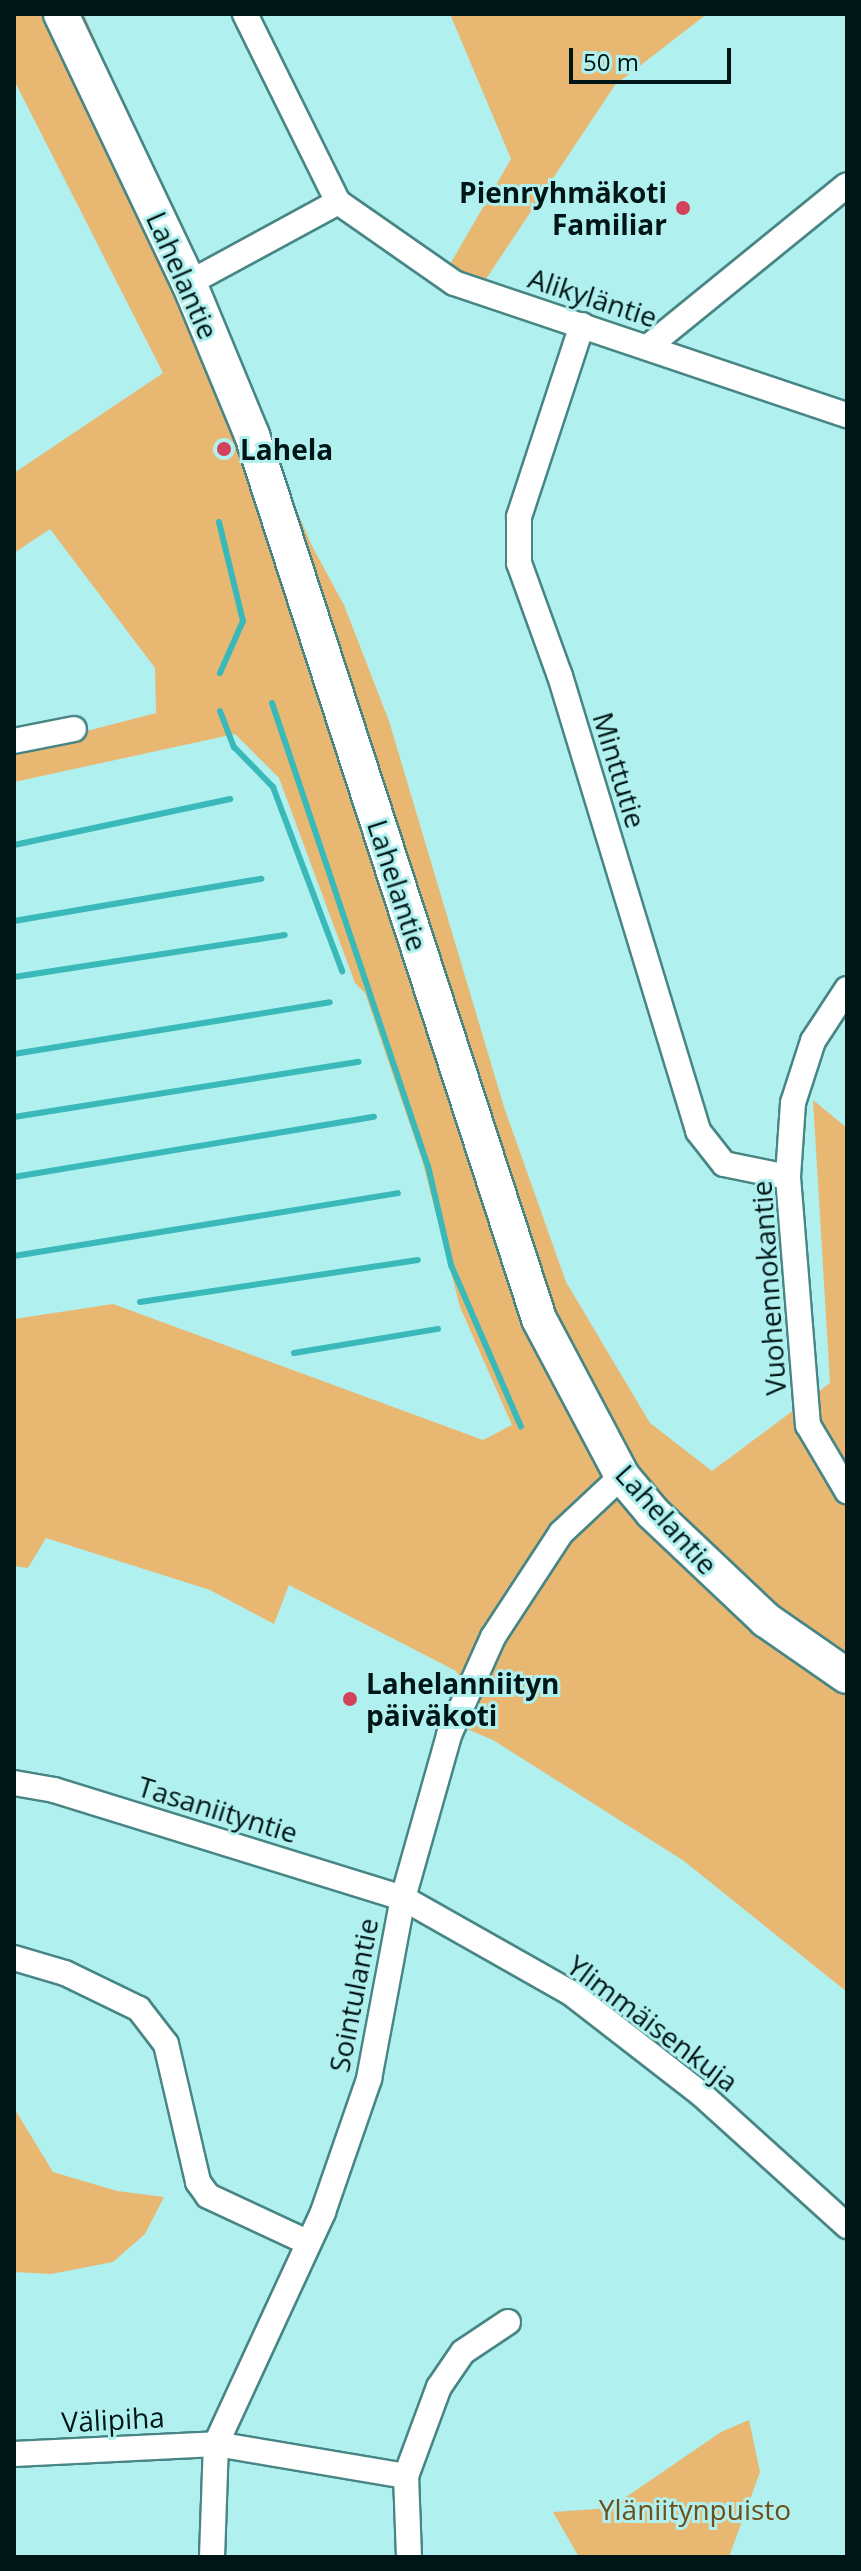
<!DOCTYPE html>
<meta charset="utf-8">
<style>
body{margin:0}
#map{position:relative;width:861px;height:2571px;overflow:hidden;background:#b0f0ef;font-family:"Open Sans",sans-serif}
div>[style]{position:absolute}
.green>*{inset:0;background:#e8b873}
.stream>*{height:6px;margin:-3px;padding:0 3px;transform-origin:3px;border-radius:3px;background:#39b9b9}
.roads{filter:drop-shadow(2px 0 #488685) drop-shadow(-2px 0 #488685) drop-shadow(0 2px #488685) drop-shadow(0 -2px #488685)}
.minor>*{height:24px;margin:-12px;padding:0 12px;transform-origin:12px;border-radius:12px;background:#fff}
.secondary>*{height:34px;margin:-17px;padding:0 17px;transform-origin:17px;border-radius:17px;background:#fff}
.dots>*{width:22px;height:22px;translate:-50% -50%;box-sizing:border-box;border:4px solid #b0f0ef;border-radius:50%}
span{translate:-50% -50%;white-space:nowrap;text-align:center;line-height:1.15;-webkit-text-stroke:6px #b0f0ef;paint-order:stroke}
.poi-label{font-size:28px;color:#001515;font-weight:700}
.right{translate:-100% -50%;text-align:right}
.left{translate:0 -50%;text-align:left}
.street-label{font-size:28px;color:#001515}
.park-label{font-size:28px;color:#704e17}
.frame{position:absolute;inset:0;border:16px solid #001515;pointer-events:none}
.scale{position:absolute;left:569px;top:48px;width:162px;height:36px;box-sizing:border-box;border:4px solid #001515;border-top:0;padding-left:10px;font-size:24px;line-height:28px;white-space:nowrap;color:#001515;-webkit-text-stroke:6px #b0f0ef;paint-order:stroke}
</style>
<div id="map">
<div class="green">
<i style="clip-path:polygon(14px 14px,84px 14px,312px 546px,344px 605px,389px 721px,504px 1107px,566px 1282px,650px 1423px,712px 1471px,830px 1383px,813px 1100px,847px 1128px,847px 1992px,684px 1861px,493px 1740px,443px 1719px,460px 1678px,456px 1671px,289px 1585px,274px 1624px,210px 1590px,46px 1538px,28px 1568px,14px 1566px,14px 1319px,113px 1304px,483px 1440px,512px 1425px,460px 1307px,422px 1160px,365px 993px,355px 983px,279px 778px,235px 734px,14px 782px,14px 750px,156px 713px,155px 668px,50px 529px,14px 553px,14px 473px,163px 373px,14px 80px)"></i>
<i style="clip-path:polygon(450px 14px,707px 14px,615px 85px,478px 291px,442px 278px,511px 159px)"></i>
<i style="clip-path:polygon(14px 2108px,53px 2172px,117px 2191px,164px 2197px,145px 2234px,113px 2262px,51px 2274px,14px 2272px)"></i>
<i style="clip-path:polygon(749px 2420px,760px 2472px,729px 2557px,579px 2557px,553px 2512px,610px 2508px,721px 2432px)"></i>
</div>
<div class="stream">
<i style="left:219px;top:522px;width:102px;rotate:76.4deg"></i>
<i style="left:243px;top:621px;width:57px;rotate:113.9deg"></i>
<i style="left:272px;top:703px;width:489px;rotate:71.4deg"></i>
<i style="left:428px;top:1166px;width:102px;rotate:76.9deg"></i>
<i style="left:451px;top:1265px;width:176px;rotate:66.6deg"></i>
<i style="left:220px;top:711px;width:39px;rotate:69deg"></i>
<i style="left:234px;top:747px;width:56px;rotate:45.7deg"></i>
<i style="left:273px;top:787px;width:197px;rotate:69.4deg"></i>
<i style="left:14px;top:845px;width:221px;rotate:-12deg"></i>
<i style="left:14px;top:921px;width:251px;rotate:-9.7deg"></i>
<i style="left:14px;top:977px;width:274px;rotate:-8.8deg"></i>
<i style="left:14px;top:1054px;width:320px;rotate:-9.3deg"></i>
<i style="left:14px;top:1117px;width:349px;rotate:-9.1deg"></i>
<i style="left:14px;top:1177px;width:365px;rotate:-9.5deg"></i>
<i style="left:14px;top:1256px;width:389px;rotate:-9.3deg"></i>
<i style="left:140px;top:1302px;width:281px;rotate:-8.6deg"></i>
<i style="left:294px;top:1353px;width:146px;rotate:-9.5deg"></i>
</div>
<div class="roads">
<div class="minor">
<i style="left:245px;top:14px;width:210px;rotate:63.7deg"></i>
<i style="left:338px;top:202px;width:141px;rotate:34.9deg"></i>
<i style="left:454px;top:283px;width:415px;rotate:18.6deg"></i>
<i style="left:189px;top:283px;width:170px;rotate:-28.5deg"></i>
<i style="left:582px;top:325px;width:202px;rotate:108.2deg"></i>
<i style="left:519px;top:517px;width:46px;rotate:90deg"></i>
<i style="left:519px;top:563px;width:120px;rotate:70.1deg"></i>
<i style="left:560px;top:676px;width:475px;rotate:73.1deg"></i>
<i style="left:698px;top:1131px;width:42px;rotate:51.8deg"></i>
<i style="left:724px;top:1164px;width:65px;rotate:11.5deg"></i>
<i style="left:649px;top:346px;width:255px;rotate:-39.1deg"></i>
<i style="left:14px;top:741px;width:61px;rotate:-11.3deg"></i>
<i style="left:847px;top:989px;width:62px;rotate:123.2deg"></i>
<i style="left:813px;top:1041px;width:65px;rotate:107.9deg"></i>
<i style="left:793px;top:1103px;width:74px;rotate:93.9deg"></i>
<i style="left:788px;top:1177px;width:249px;rotate:85.4deg"></i>
<i style="left:808px;top:1425px;width:77px;rotate:59.4deg"></i>
<i style="left:14px;top:1783px;width:41px;rotate:9.9deg"></i>
<i style="left:54px;top:1790px;width:365px;rotate:17.2deg"></i>
<i style="left:403px;top:1898px;width:193px;rotate:29.5deg"></i>
<i style="left:571px;top:1993px;width:165px;rotate:37.8deg"></i>
<i style="left:701px;top:2094px;width:197px;rotate:42.1deg"></i>
<i style="left:14px;top:1958px;width:53px;rotate:16.4deg"></i>
<i style="left:65px;top:1973px;width:82px;rotate:25.9deg"></i>
<i style="left:139px;top:2009px;width:44px;rotate:52.4deg"></i>
<i style="left:166px;top:2044px;width:142px;rotate:76.9deg"></i>
<i style="left:198px;top:2182px;width:17px;rotate:54deg"></i>
<i style="left:208px;top:2196px;width:111px;rotate:25deg"></i>
<i style="left:14px;top:2454px;width:202px;rotate:-2.8deg"></i>
<i style="left:216px;top:2444px;width:193px;rotate:9.6deg"></i>
<i style="left:212px;top:2557px;width:113px;rotate:-88deg"></i>
<i style="left:216px;top:2444px;width:255px;rotate:-65.2deg"></i>
<i style="left:323px;top:2212px;width:141px;rotate:-70.9deg"></i>
<i style="left:369px;top:2079px;width:184px;rotate:-79.4deg"></i>
<i style="left:403px;top:1898px;width:169px;rotate:-74.2deg"></i>
<i style="left:449px;top:1735px;width:107px;rotate:-65.8deg"></i>
<i style="left:493px;top:1637px;width:124px;rotate:-56.8deg"></i>
<i style="left:561px;top:1533px;width:83px;rotate:-43.1deg"></i>
<i style="left:409px;top:2557px;width:81px;rotate:-92.1deg"></i>
<i style="left:406px;top:2476px;width:95px;rotate:-69.7deg"></i>
<i style="left:439px;top:2387px;width:42px;rotate:-55.6deg"></i>
<i style="left:463px;top:2352px;width:54px;rotate:-33.7deg"></i>
</div>
<div class="secondary">
<i style="left:61px;top:14px;width:298px;rotate:64.6deg"></i>
<i style="left:189px;top:283px;width:165px;rotate:67.5deg"></i>
<i style="left:252px;top:435px;width:929px;rotate:72.01deg"></i>
<i style="left:539px;top:1319px;width:178px;rotate:62.1deg"></i>
<i style="left:622px;top:1476px;width:48px;rotate:50deg"></i>
<i style="left:653px;top:1513px;width:156px;rotate:43.4deg"></i>
<i style="left:766px;top:1620px;width:98px;rotate:34.7deg"></i>
</div>
</div>
<div class="dots">
<i style="left:683px;top:208px;background:#d3425a"></i>
<i style="left:224px;top:449px;background:#d3425a"></i>
<i style="left:350px;top:1699px;background:#d3425a"></i>
</div>
<div class="poi-label">
<span class="right" style="left:667px;top:208px">Pienryhmäkoti<br>Familiar</span>
<span class="left" style="left:240px;top:449px">Lahela</span>
<span class="left" style="left:366px;top:1699px">Lahelanniityn<br>päiväkoti</span>
</div>
<div class="street-label">
<span style="left:183px;top:275px;rotate:66deg">Lahelantie</span>
<span style="left:593px;top:297px;rotate:18deg">Alikyläntie</span>
<span style="left:620px;top:770px;rotate:73deg">Minttutie</span>
<span style="left:398px;top:885px;rotate:72deg">Lahelantie</span>
<span style="left:768px;top:1288px;rotate:-94deg">Vuohennokantie</span>
<span style="left:667px;top:1519px;rotate:48deg">Lahelantie</span>
<span style="left:218px;top:1809px;rotate:17deg">Tasaniityntie</span>
<span style="left:353px;top:1995px;rotate:-79deg">Sointulantie</span>
<span style="left:653px;top:2023px;rotate:37deg">Ylimmäisenkuja</span>
<span style="left:113px;top:2419px;rotate:-3deg">Välipiha</span>
</div>
<div class="park-label">
<span style="left:695px;top:2509px">Yläniitynpuisto</span>
</div>
<div class="frame"></div>
<div class="scale">50 m</div>
</div>
